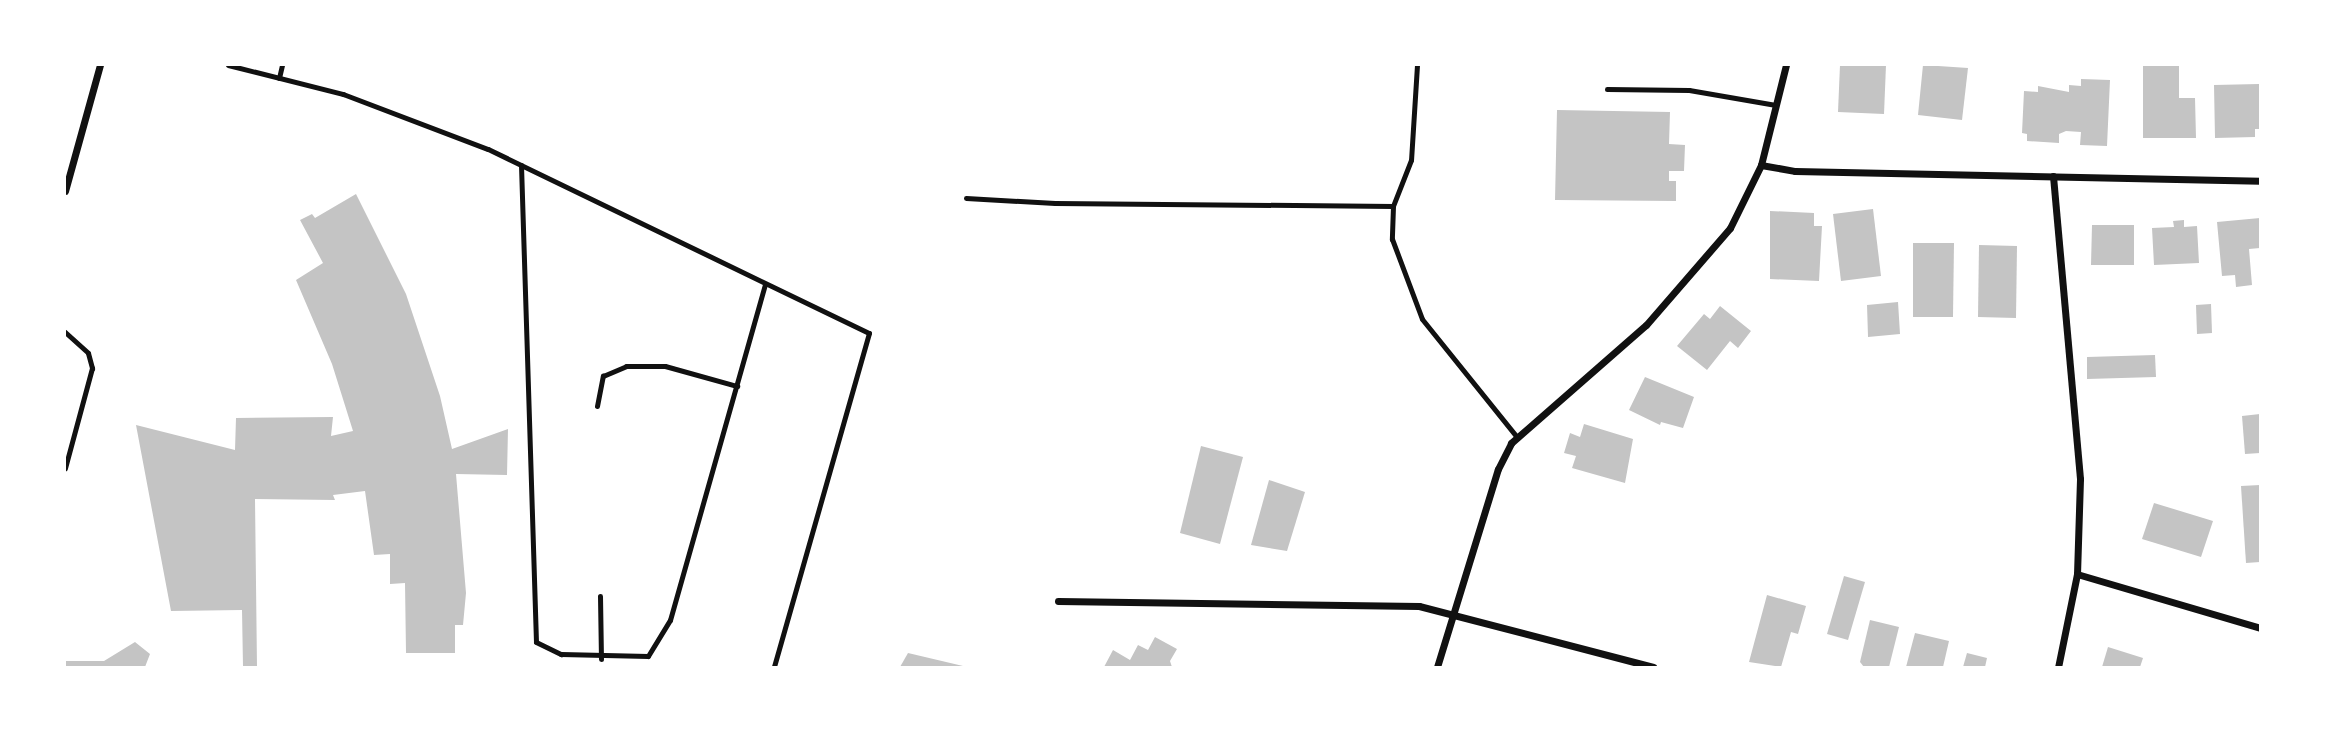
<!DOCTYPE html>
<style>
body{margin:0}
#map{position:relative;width:2325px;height:732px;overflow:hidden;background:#fff;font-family:Georgia,serif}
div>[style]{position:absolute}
.building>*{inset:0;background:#c4c4c4}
.service>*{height:5px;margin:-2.5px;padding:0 2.5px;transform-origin:2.5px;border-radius:2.5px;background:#111}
.minor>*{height:7px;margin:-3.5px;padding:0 3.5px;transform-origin:3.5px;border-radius:3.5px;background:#111}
span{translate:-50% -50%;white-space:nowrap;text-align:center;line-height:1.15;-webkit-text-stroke:7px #fff;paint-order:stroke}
.frame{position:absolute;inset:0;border:66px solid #fff;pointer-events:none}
</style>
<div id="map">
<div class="building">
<i style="clip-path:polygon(1840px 65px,1886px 65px,1884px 114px,1838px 112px)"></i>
<i style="clip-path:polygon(1923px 65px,1968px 68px,1962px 120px,1918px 115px)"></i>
<i style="clip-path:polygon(2143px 65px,2179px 65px,2179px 98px,2195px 98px,2196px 138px,2143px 138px)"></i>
<i style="clip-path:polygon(2081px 79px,2110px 80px,2107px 146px,2080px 145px,2081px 132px,2066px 131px,2059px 134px,2059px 143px,2027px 141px,2027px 134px,2022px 133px,2024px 91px,2038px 92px,2038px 86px,2069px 92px,2069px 85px,2081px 86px)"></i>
<i style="clip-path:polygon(2259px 84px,2260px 129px,2255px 129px,2255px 137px,2215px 138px,2214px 85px)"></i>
<i style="clip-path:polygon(1557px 110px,1670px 112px,1669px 144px,1685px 145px,1684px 171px,1669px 171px,1669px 181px,1676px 181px,1676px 201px,1555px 200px)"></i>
<i style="clip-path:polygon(356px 194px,406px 294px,440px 396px,452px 449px,508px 429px,507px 475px,456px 474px,466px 593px,463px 625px,455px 625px,455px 653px,406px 653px,405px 583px,390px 584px,390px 554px,374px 555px,365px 491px,333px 495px,335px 500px,255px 499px,257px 667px,243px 667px,242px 610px,171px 611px,136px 425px,235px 450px,236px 418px,333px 417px,331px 436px,353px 431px,332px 364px,296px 280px,323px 263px,300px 220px,312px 214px,315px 218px)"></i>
<i style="clip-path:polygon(1873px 209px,1881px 276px,1841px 281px,1833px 214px)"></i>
<i style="clip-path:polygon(1770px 211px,1814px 213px,1814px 226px,1822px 226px,1819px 281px,1770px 279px)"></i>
<i style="clip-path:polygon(2260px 218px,2260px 248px,2249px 249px,2252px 285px,2236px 287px,2235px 275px,2222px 276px,2217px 222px)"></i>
<i style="clip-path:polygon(2184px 220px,2184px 227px,2197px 226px,2199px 263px,2154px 265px,2152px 228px,2174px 227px,2173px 221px)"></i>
<i style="clip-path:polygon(2092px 225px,2134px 225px,2134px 265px,2091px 265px)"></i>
<i style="clip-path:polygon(1913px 243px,1954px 243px,1953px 317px,1913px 317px)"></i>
<i style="clip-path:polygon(1979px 245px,2017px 246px,2016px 318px,1978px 317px)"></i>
<i style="clip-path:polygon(1898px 302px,1900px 334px,1868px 337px,1867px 305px)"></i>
<i style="clip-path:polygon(2211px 304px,2212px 333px,2197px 334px,2196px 305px)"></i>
<i style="clip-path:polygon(1720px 306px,1751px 331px,1738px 348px,1730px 341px,1707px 370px,1677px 346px,1704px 314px,1710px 319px)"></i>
<i style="clip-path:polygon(2155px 355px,2156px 377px,2087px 379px,2087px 357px)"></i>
<i style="clip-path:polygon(1645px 377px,1694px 397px,1683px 428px,1661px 422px,1660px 425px,1629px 410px)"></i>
<i style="clip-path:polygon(2260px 414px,2260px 453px,2245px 454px,2242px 416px)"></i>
<i style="clip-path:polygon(1584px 424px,1633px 439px,1625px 483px,1572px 468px,1576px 456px,1564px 453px,1570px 433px,1580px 437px)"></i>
<i style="clip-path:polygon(1201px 446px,1243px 457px,1220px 544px,1180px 533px)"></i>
<i style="clip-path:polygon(1269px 480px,1305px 492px,1287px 551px,1251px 545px)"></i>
<i style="clip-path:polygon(2260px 485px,2260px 562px,2246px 563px,2241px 486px)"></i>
<i style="clip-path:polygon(2154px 503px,2213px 521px,2201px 557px,2142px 539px)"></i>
<i style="clip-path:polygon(1844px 576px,1865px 582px,1848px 640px,1827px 634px)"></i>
<i style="clip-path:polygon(1767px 595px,1806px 606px,1798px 634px,1791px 632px,1781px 667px,1749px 662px)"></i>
<i style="clip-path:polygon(1870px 620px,1899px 627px,1889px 667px,1864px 667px,1860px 662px)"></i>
<i style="clip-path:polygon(1915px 633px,1949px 641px,1943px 667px,1906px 667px)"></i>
<i style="clip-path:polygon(1155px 637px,1177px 649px,1170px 661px,1172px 667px,1104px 667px,1113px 650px,1130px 660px,1138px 645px,1148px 650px)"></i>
<i style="clip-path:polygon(135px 642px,150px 654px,145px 667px,65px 667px,65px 661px,104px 661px)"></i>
<i style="clip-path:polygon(2108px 647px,2143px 658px,2140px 667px,2102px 667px)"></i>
<i style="clip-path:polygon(908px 653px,963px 666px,963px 667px,900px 667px)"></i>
<i style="clip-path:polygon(1967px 653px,1987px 658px,1985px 667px,1963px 667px)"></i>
</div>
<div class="service">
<i style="left:228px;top:65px;width:119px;rotate:14.2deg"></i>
<i style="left:343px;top:94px;width:155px;rotate:20.8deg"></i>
<i style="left:488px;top:149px;width:423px;rotate:25.8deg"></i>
<i style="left:869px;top:333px;width:347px;rotate:105.9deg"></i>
<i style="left:1417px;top:65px;width:95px;rotate:93.6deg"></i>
<i style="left:1411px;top:160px;width:49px;rotate:111.4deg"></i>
<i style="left:1393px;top:206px;width:33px;rotate:92deg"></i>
<i style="left:1392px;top:239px;width:85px;rotate:69.4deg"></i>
<i style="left:1422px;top:319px;width:151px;rotate:51.2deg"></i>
<i style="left:279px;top:78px;width:13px;rotate:-77deg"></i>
<i style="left:1607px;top:89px;width:82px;rotate:0.7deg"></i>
<i style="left:1689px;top:90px;width:88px;rotate:9.8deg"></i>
<i style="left:521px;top:165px;width:477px;rotate:88.2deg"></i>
<i style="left:536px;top:642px;width:28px;rotate:26deg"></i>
<i style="left:561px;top:654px;width:87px;rotate:1.3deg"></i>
<i style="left:648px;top:656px;width:42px;rotate:-58.6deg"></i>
<i style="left:670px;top:620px;width:349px;rotate:-74.2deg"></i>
<i style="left:966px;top:198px;width:89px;rotate:3.2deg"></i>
<i style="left:1055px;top:203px;width:338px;rotate:0.5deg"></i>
<i style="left:65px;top:332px;width:31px;rotate:42deg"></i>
<i style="left:88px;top:353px;width:16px;rotate:75deg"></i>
<i style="left:92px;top:368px;width:104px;rotate:105.1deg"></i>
<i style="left:597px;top:406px;width:31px;rotate:-79deg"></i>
<i style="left:603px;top:376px;width:25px;rotate:-23deg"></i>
<i style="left:626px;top:366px;width:39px"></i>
<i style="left:665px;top:366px;width:75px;rotate:15.5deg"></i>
<i style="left:600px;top:596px;width:63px;rotate:89.1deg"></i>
</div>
<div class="minor">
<i style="left:1761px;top:165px;width:35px;rotate:10deg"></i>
<i style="left:1795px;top:171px;width:465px;rotate:1.2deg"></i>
<i style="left:2053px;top:176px;width:304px;rotate:84.9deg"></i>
<i style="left:2080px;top:479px;width:95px;rotate:91.8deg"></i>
<i style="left:2077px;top:574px;width:95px;rotate:101.5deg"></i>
<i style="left:65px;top:191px;width:131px;rotate:-74.5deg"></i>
<i style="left:2077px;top:574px;width:191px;rotate:16.4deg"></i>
<i style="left:1058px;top:601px;width:361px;rotate:0.8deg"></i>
<i style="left:1419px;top:606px;width:242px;rotate:14.6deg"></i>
<i style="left:1437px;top:667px;width:207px;rotate:-72.9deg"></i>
<i style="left:1498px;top:469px;width:29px;rotate:-63deg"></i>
<i style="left:1511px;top:443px;width:179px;rotate:-41.2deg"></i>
<i style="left:1646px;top:325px;width:128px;rotate:-49.1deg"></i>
<i style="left:1730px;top:228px;width:70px;rotate:-63.8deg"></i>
<i style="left:1761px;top:165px;width:103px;rotate:-76deg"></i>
</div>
<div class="frame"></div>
</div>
